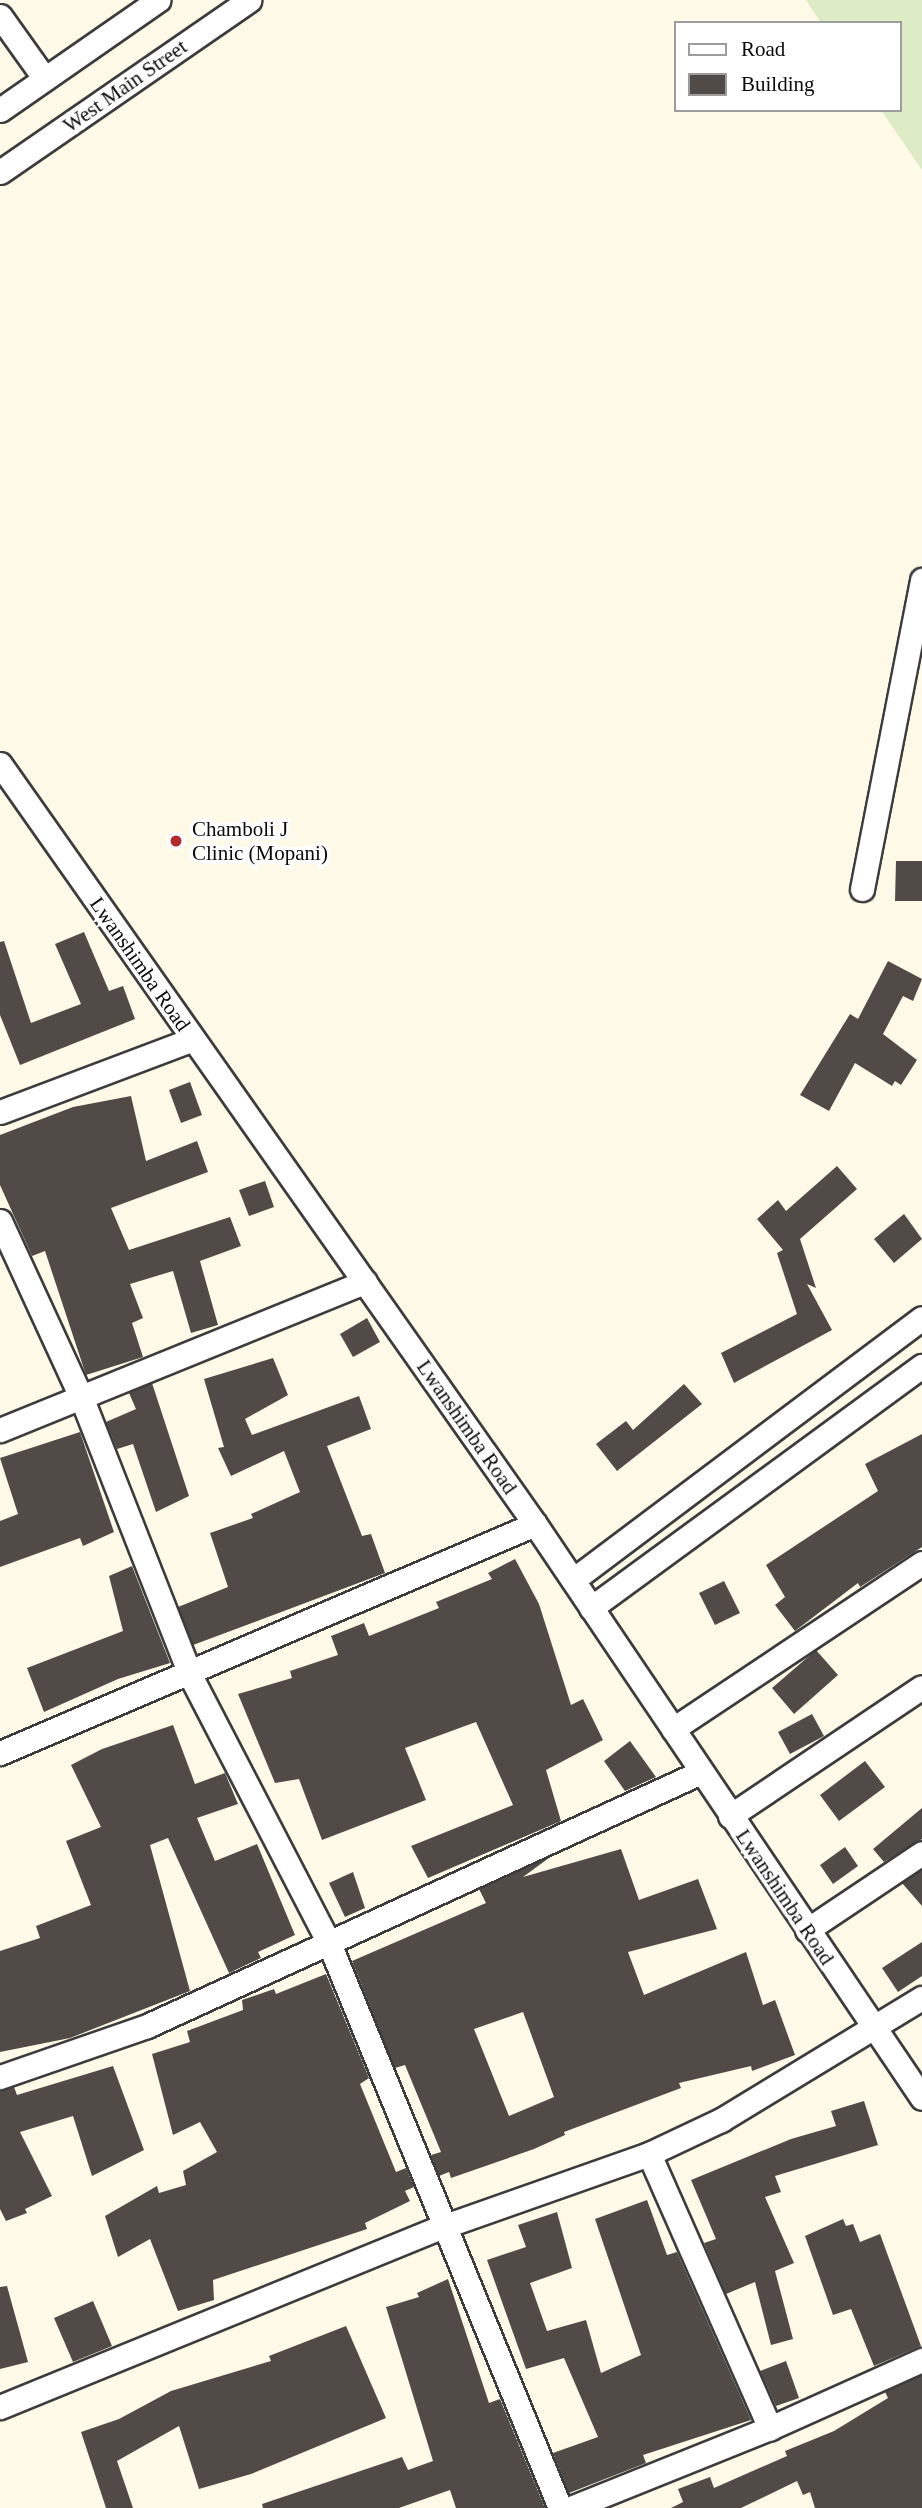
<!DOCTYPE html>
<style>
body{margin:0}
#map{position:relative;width:922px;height:2508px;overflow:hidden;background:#fefae7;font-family:"Times New Roman",serif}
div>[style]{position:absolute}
.pitch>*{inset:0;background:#ddecc5}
.building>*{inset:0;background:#514b47}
.roads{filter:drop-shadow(2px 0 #3c3c3c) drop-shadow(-2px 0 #3c3c3c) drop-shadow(0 2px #3c3c3c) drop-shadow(0 -2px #3c3c3c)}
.street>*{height:23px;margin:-11.5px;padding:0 11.5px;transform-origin:11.5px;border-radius:11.5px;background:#fff}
.dots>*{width:19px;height:19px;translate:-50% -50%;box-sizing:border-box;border:4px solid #fff;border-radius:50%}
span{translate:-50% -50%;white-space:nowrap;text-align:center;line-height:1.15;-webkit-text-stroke:7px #fff;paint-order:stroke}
.street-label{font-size:21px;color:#090909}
.poi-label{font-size:21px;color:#090909}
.left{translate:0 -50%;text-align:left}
.legend{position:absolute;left:674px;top:21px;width:228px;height:91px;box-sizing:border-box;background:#fff;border:2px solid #9d9d9d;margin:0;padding:9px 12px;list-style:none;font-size:21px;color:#090909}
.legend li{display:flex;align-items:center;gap:14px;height:35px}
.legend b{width:35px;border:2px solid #9d9d9d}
</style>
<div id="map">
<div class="pitch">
<i style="clip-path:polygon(806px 0,922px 0,922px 170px,881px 110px,899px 110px,899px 23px,821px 23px)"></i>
</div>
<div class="building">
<i style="clip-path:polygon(896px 861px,922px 861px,922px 901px,895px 901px)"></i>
<i style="clip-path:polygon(84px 932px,109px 991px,123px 986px,135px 1019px,20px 1065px,0 1015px,0 942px,4px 941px,31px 1023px,81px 1004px,55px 944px)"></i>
<i style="clip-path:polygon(888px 961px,922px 979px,913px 1001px,903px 996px,883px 1034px,917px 1060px,901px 1085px,895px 1081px,892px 1086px,855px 1063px,829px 1111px,800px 1095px,850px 1014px,858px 1019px)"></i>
<i style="clip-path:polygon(190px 1082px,202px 1115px,181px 1123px,169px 1090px)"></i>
<i style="clip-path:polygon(131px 1096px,146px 1161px,197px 1141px,208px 1172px,111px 1208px,129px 1250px,230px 1217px,241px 1246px,200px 1261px,218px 1325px,191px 1333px,173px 1271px,130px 1284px,143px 1318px,132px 1323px,143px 1357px,86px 1375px,45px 1251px,32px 1256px,0 1185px,0 1135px,73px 1107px)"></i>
<i style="clip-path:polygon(837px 1166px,857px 1189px,800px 1239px,816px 1288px,807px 1284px,832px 1330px,734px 1383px,721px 1353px,797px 1314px,777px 1253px,783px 1250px,757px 1219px,778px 1200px,786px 1211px)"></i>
<i style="clip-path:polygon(265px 1181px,274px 1207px,249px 1216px,239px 1190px)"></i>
<i style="clip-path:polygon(904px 1214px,922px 1239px,894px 1263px,874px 1239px)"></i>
<i style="clip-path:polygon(367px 1318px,380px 1342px,353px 1357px,340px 1334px)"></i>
<i style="clip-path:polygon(273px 1358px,288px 1395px,245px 1419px,252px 1435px,359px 1396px,371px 1429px,327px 1446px,362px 1536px,371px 1534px,385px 1573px,193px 1645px,178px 1607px,228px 1587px,210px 1533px,253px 1518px,251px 1514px,300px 1492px,284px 1451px,231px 1476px,218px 1448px,224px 1447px,204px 1379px)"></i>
<i style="clip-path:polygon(152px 1383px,189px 1496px,156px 1512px,133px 1444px,117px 1449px,106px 1422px,136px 1409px,129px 1393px)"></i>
<i style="clip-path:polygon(684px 1384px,702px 1404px,617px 1471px,596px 1444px,626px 1421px,633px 1430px)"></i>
<i style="clip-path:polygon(80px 1432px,114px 1532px,83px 1546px,80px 1538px,0 1567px,0 1521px,18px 1514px,0 1458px)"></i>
<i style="clip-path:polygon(922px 1434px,922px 1547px,860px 1587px,858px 1583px,795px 1631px,775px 1605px,785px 1597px,766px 1565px,878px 1491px,865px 1464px)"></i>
<i style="clip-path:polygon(515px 1559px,539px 1604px,571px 1705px,583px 1699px,603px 1740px,546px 1770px,561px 1821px,428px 1878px,411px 1846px,513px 1805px,476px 1722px,405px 1748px,426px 1800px,322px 1840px,299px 1779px,275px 1783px,238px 1694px,292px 1678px,290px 1671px,338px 1655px,331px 1636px,364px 1623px,369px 1636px,439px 1608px,436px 1602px,492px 1579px,488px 1573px)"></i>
<i style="clip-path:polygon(132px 1566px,170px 1663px,118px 1679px,44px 1712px,27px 1668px,123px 1631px,109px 1576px)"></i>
<i style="clip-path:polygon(724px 1581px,740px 1613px,715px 1625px,699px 1593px)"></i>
<i style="clip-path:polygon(816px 1650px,838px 1675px,794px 1714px,772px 1688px)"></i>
<i style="clip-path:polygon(812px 1714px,824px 1736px,790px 1754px,778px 1732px)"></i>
<i style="clip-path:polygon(173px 1725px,195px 1784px,225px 1773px,238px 1804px,197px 1818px,215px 1861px,257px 1844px,295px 1935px,258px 1952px,261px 1958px,229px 1973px,168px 1838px,150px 1845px,190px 1991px,70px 2038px,0 2052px,0 1951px,40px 1938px,36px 1926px,91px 1905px,66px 1841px,101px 1827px,71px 1765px,102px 1749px)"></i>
<i style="clip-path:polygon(630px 1741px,656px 1777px,625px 1791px,604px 1761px)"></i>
<i style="clip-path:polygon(865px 1761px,885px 1787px,839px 1821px,820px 1795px)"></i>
<i style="clip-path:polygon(922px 1808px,922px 1839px,884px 1862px,873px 1849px)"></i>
<i style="clip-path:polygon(845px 1847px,858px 1866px,833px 1884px,820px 1865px)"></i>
<i style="clip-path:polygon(evenodd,621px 1849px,639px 1900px,698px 1879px,717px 1929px,628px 1952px,644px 1995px,746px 1952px,763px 2005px,775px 2000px,795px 2055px,752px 2071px,751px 2066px,679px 2083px,681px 2088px,564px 2132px,565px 2135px,534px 2149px,451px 2178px,449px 2172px,439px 2176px,431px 2155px,441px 2152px,405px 2065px,395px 2068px,352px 1961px,486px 1903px,479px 1889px,553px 1855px,523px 1877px,621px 1849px,523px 2012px,554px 2097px,509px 2116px,474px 2029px,523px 2012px)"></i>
<i style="clip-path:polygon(922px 1870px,922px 1906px,902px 1883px)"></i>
<i style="clip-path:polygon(353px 1872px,365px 1908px,345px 1917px,329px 1883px)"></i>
<i style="clip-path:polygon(922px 1942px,922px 1976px,898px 1992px,882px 1968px)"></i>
<i style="clip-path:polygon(326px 1974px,369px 2078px,360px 2084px,396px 2172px,406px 2168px,414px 2187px,405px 2191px,410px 2201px,365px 2223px,367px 2229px,213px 2280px,214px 2300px,178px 2311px,150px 2239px,118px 2257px,105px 2216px,157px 2186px,159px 2193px,186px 2185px,183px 2171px,217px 2152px,200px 2122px,173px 2135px,152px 2054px,190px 2042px,187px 2031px,243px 2010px,242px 2000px,274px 1989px,276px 1994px)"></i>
<i style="clip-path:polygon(113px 2066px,144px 2150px,92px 2176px,73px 2116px,20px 2132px,52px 2196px,25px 2209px,27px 2213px,6px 2221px,0 2209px,0 2091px,14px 2087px,17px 2095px)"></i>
<i style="clip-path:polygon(864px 2101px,878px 2145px,775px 2176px,781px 2192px,765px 2197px,794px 2263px,775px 2271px,793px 2339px,771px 2345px,755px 2282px,726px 2294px,704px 2243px,716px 2239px,691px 2180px,791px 2139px,836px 2126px,831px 2111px)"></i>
<i style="clip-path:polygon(647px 2200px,667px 2255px,677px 2252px,751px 2420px,643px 2455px,646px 2463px,569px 2493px,553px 2453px,598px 2437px,564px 2358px,526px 2369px,487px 2260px,526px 2247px,518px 2225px,557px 2212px,572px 2268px,530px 2283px,547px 2331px,586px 2320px,601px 2373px,641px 2355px,595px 2219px)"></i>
<i style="clip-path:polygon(843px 2219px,846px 2226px,853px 2224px,860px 2242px,880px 2234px,921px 2346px,874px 2366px,851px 2309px,833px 2315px,805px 2236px)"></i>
<i style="clip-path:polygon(448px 2279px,489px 2403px,500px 2399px,545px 2508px,456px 2508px,450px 2490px,399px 2508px,263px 2508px,262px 2504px,402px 2457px,408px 2470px,433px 2461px,386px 2307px,419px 2297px,417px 2293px)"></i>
<i style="clip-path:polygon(7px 2286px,28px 2362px,0 2369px,0 2287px)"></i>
<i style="clip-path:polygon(93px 2301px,112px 2346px,73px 2362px,54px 2318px)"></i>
<i style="clip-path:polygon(346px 2326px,386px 2418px,251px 2474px,199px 2489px,179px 2426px,117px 2461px,133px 2508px,106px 2508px,81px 2432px,119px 2419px,171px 2391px,271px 2361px,269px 2356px)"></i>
<i style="clip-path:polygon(786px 2361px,799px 2398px,776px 2406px,760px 2371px)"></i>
<i style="clip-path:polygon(922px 2375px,922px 2508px,815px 2508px,810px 2492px,803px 2495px,797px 2481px,741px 2508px,671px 2508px,683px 2502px,678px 2489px,710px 2477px,714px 2488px,787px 2456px,785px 2451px,834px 2431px,888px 2398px,885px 2392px)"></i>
</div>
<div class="roads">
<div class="street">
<i style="left:0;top:16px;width:77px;rotate:54.5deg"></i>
<i style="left:0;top:110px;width:193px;rotate:-34.8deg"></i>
<i style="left:0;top:172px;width:303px;rotate:-34.6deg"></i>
<i style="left:0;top:764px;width:929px;rotate:54.86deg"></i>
<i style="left:535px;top:1524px;width:692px;rotate:56.01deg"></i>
<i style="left:862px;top:889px;width:315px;rotate:-79deg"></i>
<i style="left:0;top:1112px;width:206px;rotate:-20.7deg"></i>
<i style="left:0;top:1221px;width:196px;rotate:65.3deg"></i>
<i style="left:82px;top:1399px;width:296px;rotate:68.6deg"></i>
<i style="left:190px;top:1675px;width:302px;rotate:62.6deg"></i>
<i style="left:329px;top:1943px;width:610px;rotate:67.76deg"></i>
<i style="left:0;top:1430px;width:394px;rotate:-22.1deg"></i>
<i style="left:573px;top:1580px;width:436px;rotate:-36.9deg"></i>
<i style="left:591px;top:1608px;width:410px;rotate:-36.2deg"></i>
<i style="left:673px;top:1729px;width:299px;rotate:-33.7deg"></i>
<i style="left:0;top:1753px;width:582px;rotate:-23.17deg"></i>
<i style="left:730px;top:1816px;width:231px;rotate:-33.9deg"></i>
<i style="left:807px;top:1930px;width:138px;rotate:-33.8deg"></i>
<i style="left:0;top:2077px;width:156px;rotate:-19.1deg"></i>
<i style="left:147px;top:2026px;width:609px;rotate:-24.63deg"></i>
<i style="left:649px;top:2154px;width:300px;rotate:66.2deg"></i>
<i style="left:0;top:2407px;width:477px;rotate:-22.2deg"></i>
<i style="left:442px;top:2227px;width:219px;rotate:-19.4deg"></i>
<i style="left:649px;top:2154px;width:80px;rotate:-25.3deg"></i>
<i style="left:721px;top:2120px;width:235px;rotate:-31.3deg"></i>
<i style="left:571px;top:2508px;width:214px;rotate:-21.9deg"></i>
<i style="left:770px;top:2428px;width:167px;rotate:-24.1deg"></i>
</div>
</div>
<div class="dots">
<i style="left:176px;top:841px;background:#af2b2c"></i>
</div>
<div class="street-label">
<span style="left:125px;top:86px;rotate:-35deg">West Main Street</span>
<span style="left:140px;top:964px;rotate:55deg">Lwanshimba Road</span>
<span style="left:467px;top:1427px;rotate:55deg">Lwanshimba Road</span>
<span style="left:785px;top:1897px;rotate:56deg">Lwanshimba Road</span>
</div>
<div class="poi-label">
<span class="left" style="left:192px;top:841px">Chamboli J<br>Clinic (Mopani)</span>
</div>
<ul class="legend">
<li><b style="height:9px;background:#fff"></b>Road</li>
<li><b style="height:19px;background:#514b47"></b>Building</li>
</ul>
</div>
